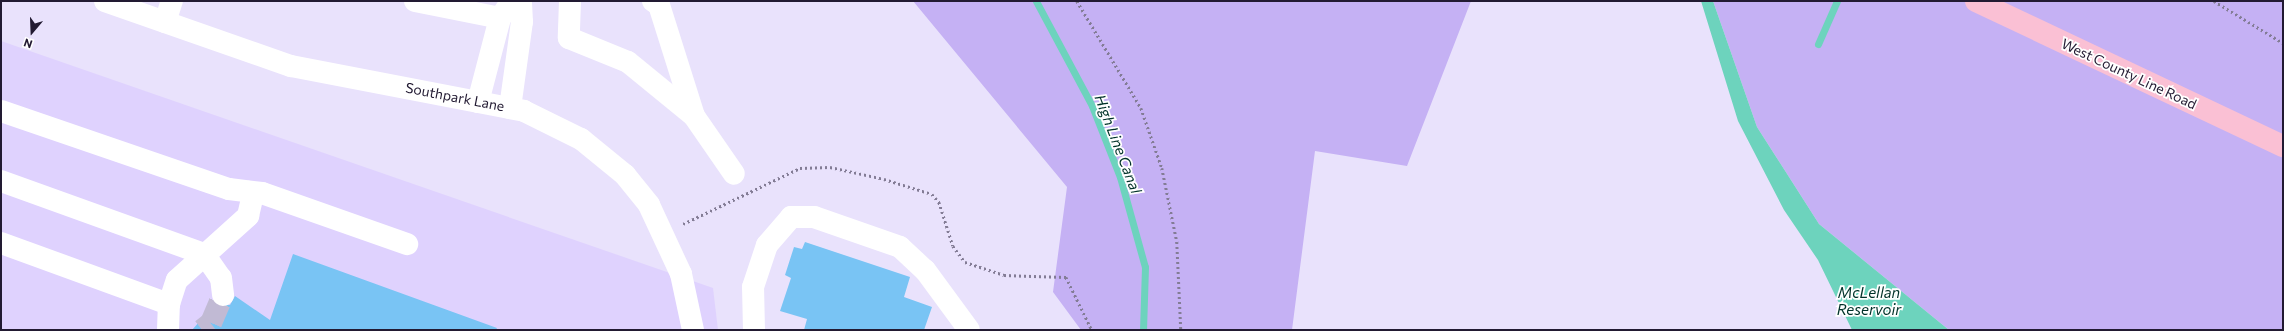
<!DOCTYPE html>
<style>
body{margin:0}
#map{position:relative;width:2284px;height:331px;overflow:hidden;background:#e9e2fc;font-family:Commissioner,sans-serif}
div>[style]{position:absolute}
.built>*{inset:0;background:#dfd2fe}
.green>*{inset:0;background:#c5b1f4}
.water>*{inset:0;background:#6dd3bd}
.stream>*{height:7px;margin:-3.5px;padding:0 3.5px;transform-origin:3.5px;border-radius:3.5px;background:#6dd3bd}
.building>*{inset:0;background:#79c4f4}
.minor-tunnel>*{height:22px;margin-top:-11px;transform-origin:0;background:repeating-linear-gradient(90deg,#c1bad4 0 22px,transparent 0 33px)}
.path>*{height:2.5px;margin-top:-1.25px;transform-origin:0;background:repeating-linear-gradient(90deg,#837c95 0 2px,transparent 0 5px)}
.minor>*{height:22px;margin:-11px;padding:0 11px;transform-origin:11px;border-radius:11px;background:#fff}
.major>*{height:22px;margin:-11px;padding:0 11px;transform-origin:11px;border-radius:11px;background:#fac0d4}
span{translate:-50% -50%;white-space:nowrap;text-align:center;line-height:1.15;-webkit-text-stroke:3.5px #fff;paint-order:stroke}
.street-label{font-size:14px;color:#221a32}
.water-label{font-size:15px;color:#003229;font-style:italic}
.frame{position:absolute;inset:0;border:2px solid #221a32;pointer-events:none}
.north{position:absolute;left:12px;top:12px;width:40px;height:40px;-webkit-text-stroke:3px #fff;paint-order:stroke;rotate:199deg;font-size:11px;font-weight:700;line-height:16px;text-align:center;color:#221a32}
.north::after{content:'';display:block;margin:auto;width:14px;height:18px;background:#221a32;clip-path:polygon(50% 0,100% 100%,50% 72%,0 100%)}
</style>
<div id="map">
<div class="built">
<i style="clip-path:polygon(1px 41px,713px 288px,718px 330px,1px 330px)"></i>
</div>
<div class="green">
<i style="clip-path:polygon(913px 1px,1471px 1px,1407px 166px,1315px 151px,1292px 330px,1081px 330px,1053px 292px,1067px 187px)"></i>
<i style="clip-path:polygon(1713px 1px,2283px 1px,2283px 330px,1949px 330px,1819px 224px,1757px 127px)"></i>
</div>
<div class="water">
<i style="clip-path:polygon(1701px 1px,1713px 1px,1757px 127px,1819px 224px,1949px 330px,1852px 330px,1818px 260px,1784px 210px,1738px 121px)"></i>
</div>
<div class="stream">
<i style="left:1036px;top:1px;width:119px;rotate:61.9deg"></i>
<i style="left:1092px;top:106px;width:76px;rotate:68.5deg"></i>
<i style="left:1120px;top:177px;width:93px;rotate:74.5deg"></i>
<i style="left:1145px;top:267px;width:63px;rotate:91.8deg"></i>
<i style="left:1818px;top:44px;width:47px;rotate:-66.2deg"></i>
</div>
<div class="building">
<i style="clip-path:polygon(805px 242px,910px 277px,904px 297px,932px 307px,924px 330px,804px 330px,807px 319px,780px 311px,791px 278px,785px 275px,794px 247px,802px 249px)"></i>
<i style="clip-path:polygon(293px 254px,497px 328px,496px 330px,192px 330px,215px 304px,230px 305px,235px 296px,270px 320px)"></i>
</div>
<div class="minor-tunnel">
<i style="left:202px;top:330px;width:11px;rotate:-38deg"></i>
<i style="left:211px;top:323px;width:30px;rotate:-67deg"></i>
</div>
<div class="path">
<i style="left:1077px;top:1px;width:125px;rotate:59.1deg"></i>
<i style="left:1141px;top:108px;width:64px;rotate:70.7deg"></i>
<i style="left:1162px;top:168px;width:76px;rotate:78.5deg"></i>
<i style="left:1177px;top:242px;width:88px;rotate:87.4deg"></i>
<i style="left:2214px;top:1px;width:81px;rotate:31.3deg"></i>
<i style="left:683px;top:224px;width:130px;rotate:-25.6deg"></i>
<i style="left:800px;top:168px;width:30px;rotate:-2deg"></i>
<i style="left:830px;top:167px;width:55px;rotate:12.5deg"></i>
<i style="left:884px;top:179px;width:50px;rotate:17.4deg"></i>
<i style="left:932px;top:194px;width:11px;rotate:49deg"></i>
<i style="left:939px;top:202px;width:46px;rotate:72.3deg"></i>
<i style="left:953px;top:246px;width:20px;rotate:53deg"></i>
<i style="left:965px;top:262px;width:41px;rotate:18.4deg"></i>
<i style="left:1004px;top:275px;width:62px;rotate:1.8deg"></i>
<i style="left:1066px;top:277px;width:59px;rotate:63.9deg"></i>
</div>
<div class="minor">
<i style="left:105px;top:1px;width:197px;rotate:19.3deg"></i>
<i style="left:291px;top:66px;width:237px;rotate:10.9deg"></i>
<i style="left:524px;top:111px;width:64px;rotate:26.2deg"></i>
<i style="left:581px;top:139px;width:57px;rotate:39.3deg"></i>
<i style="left:625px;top:175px;width:38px;rotate:51deg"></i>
<i style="left:649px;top:205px;width:76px;rotate:65.1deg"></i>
<i style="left:681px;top:274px;width:57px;rotate:77.9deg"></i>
<i style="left:415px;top:1px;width:87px;rotate:11.3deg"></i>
<i style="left:570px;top:1px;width:37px;rotate:92deg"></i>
<i style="left:569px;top:38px;width:64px;rotate:22.1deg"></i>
<i style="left:628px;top:62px;width:85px;rotate:39.3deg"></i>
<i style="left:653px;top:1px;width:7px;rotate:34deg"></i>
<i style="left:659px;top:5px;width:116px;rotate:72.5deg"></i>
<i style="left:694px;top:116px;width:70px;rotate:55.4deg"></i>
<i style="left:165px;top:22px;width:22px;rotate:-72deg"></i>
<i style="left:478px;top:102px;width:87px;rotate:-75.3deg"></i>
<i style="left:500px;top:18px;width:21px;rotate:-55deg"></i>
<i style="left:510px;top:108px;width:87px;rotate:-82.1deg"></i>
<i style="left:522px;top:22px;width:21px;rotate:-93deg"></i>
<i style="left:1px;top:111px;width:241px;rotate:18.9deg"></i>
<i style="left:229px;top:189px;width:33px;rotate:7deg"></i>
<i style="left:262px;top:193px;width:154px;rotate:19.4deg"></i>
<i style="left:1px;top:181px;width:216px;rotate:19.8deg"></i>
<i style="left:204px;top:254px;width:29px;rotate:55deg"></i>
<i style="left:221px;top:278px;width:17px;rotate:83deg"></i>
<i style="left:1px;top:243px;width:179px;rotate:20deg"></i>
<i style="left:168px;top:330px;width:26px;rotate:-88deg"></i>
<i style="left:169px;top:304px;width:25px;rotate:-72deg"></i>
<i style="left:177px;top:280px;width:96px;rotate:-42deg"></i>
<i style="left:248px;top:216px;width:18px;rotate:-77deg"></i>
<i style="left:252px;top:198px;width:7px;rotate:-117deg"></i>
<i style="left:754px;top:330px;width:43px;rotate:-91.3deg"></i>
<i style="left:753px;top:287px;width:44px;rotate:-71.6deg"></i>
<i style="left:767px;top:245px;width:37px;rotate:-49deg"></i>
<i style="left:791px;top:217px;width:23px"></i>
<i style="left:814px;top:217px;width:91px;rotate:19.2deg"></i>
<i style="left:900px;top:247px;width:34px;rotate:43deg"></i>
<i style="left:925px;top:270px;width:74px;rotate:53.7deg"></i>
</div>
<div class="major">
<i style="left:1976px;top:1px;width:340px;rotate:25.3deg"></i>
</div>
<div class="street-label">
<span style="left:2129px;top:74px;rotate:25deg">West County Line Road</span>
<span style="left:455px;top:97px;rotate:11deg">Southpark Lane</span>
</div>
<div class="water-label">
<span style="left:1118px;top:144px;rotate:69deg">High Line Canal</span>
<span style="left:1869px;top:301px">McLellan<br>Reservoir</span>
</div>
<div class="frame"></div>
<div class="north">N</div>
</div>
